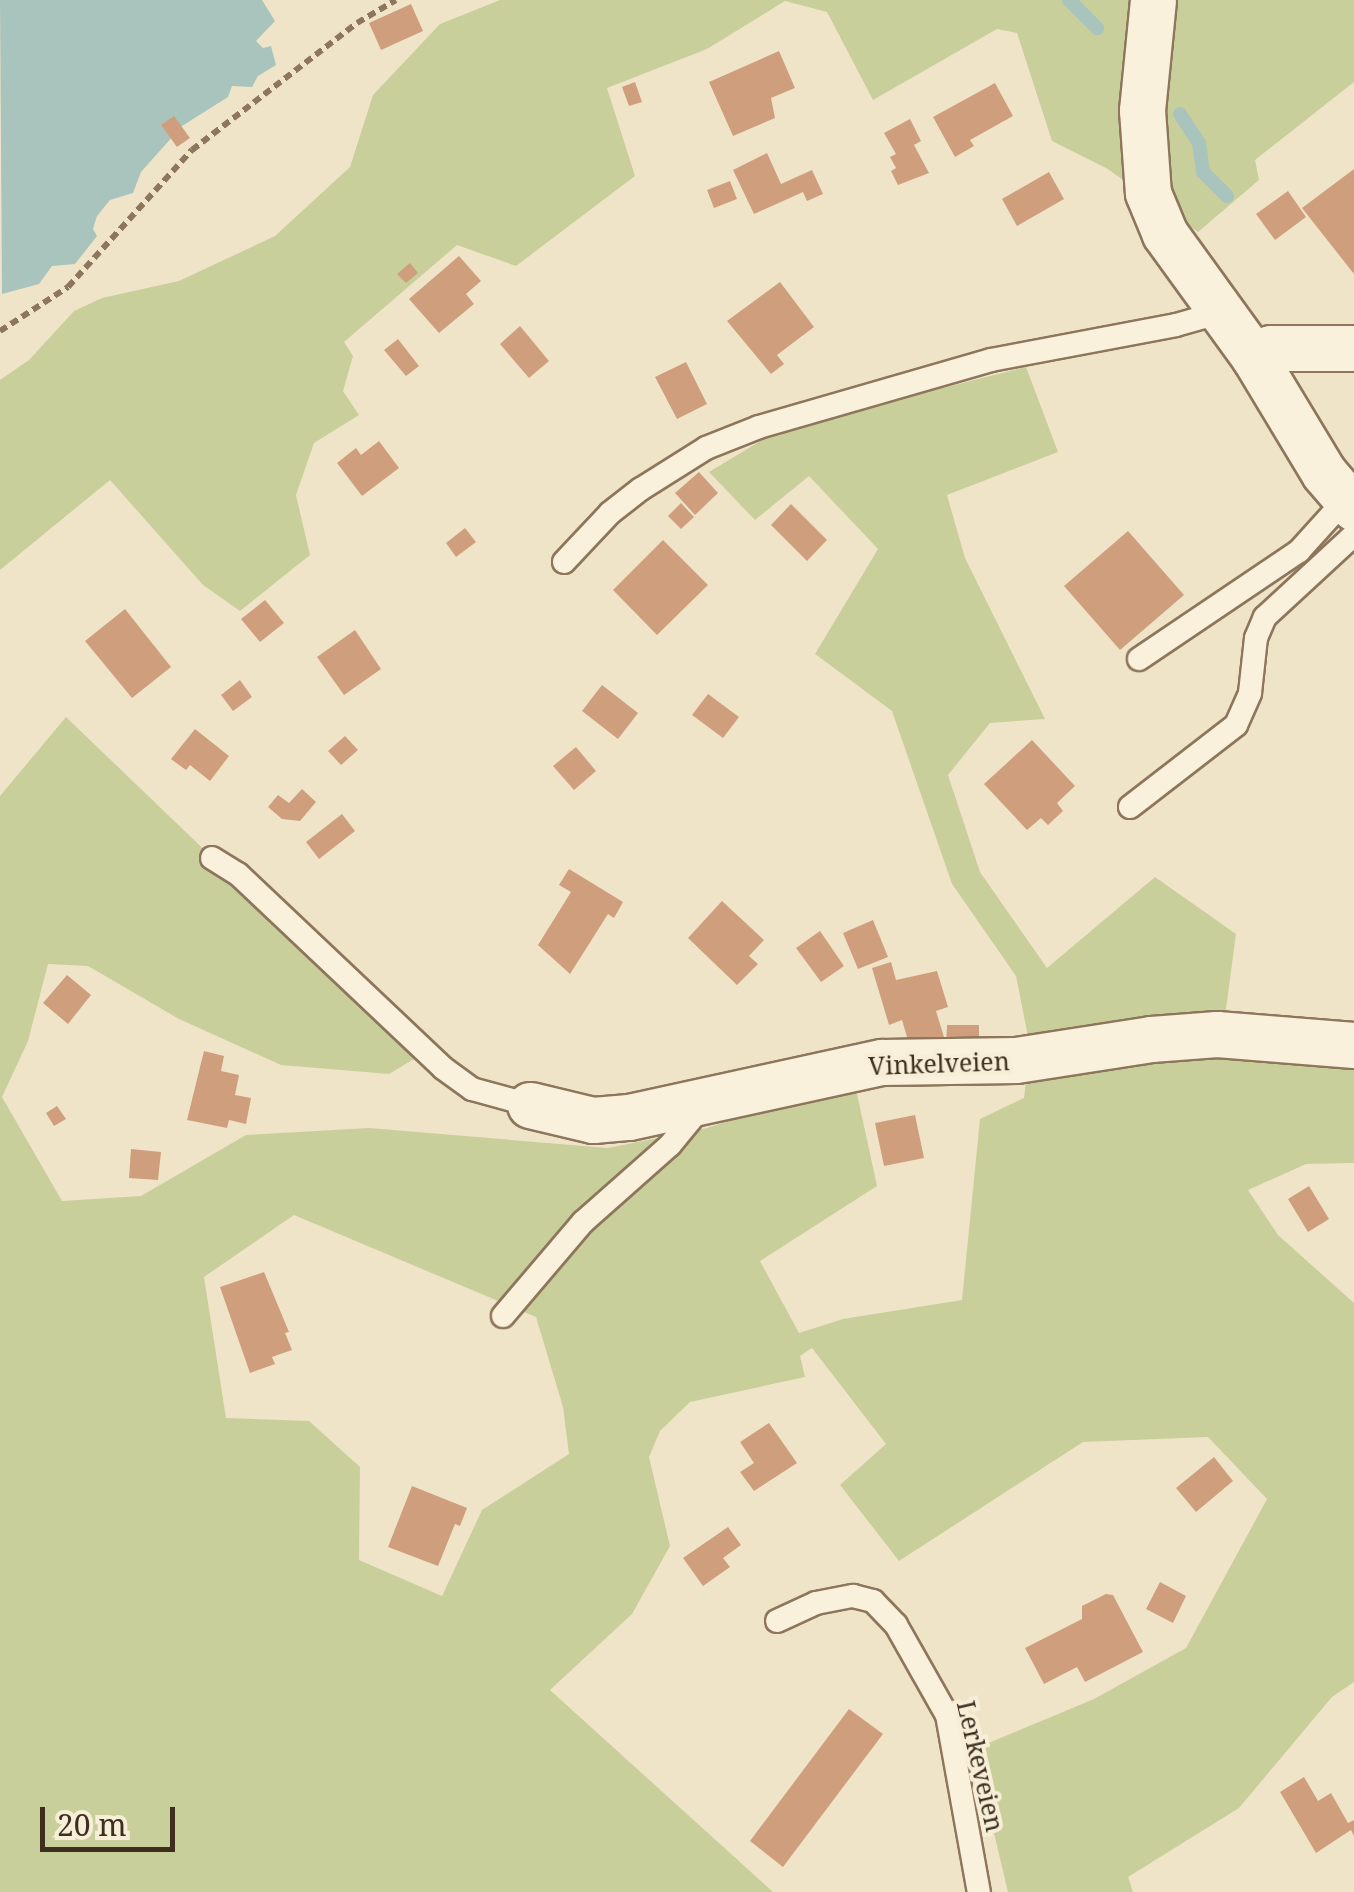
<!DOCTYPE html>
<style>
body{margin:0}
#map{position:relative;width:1354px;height:1892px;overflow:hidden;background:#f0e4c8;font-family:"Noto Serif",serif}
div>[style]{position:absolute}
.green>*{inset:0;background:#c9cf9b}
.water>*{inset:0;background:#a9c4bc}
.stream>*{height:14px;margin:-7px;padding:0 7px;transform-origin:7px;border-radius:7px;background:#a9c4bc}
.building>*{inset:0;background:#cf9f7d}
.path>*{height:6px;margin-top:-3px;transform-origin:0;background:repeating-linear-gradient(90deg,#8d765c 0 8px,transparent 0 13px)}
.roads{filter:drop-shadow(2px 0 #8d765c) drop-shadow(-2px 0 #8d765c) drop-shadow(0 2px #8d765c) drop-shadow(0 -2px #8d765c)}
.service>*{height:22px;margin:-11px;padding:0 11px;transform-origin:11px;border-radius:11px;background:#faf1dc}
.minor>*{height:45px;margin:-22.5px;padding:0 22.5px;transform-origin:22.5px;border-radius:22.5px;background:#faf1dc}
span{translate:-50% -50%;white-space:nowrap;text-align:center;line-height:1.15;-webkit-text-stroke:8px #f7eed8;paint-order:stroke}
.street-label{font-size:25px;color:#3d2e20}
.scale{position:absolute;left:40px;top:1807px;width:135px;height:45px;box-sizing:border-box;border:5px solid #3d2e20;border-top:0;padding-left:12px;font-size:30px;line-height:35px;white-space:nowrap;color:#3d2e20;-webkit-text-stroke:8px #f7eed8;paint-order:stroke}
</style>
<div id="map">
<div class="green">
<i style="clip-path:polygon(500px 0,1354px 0,1354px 82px,1255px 160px,1259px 180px,1198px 232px,1106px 168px,1052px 141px,1017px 33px,997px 29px,873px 100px,827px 12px,785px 1px,707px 49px,607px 88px,635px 176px,516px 266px,457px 245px,344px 342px,353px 356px,343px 391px,359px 415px,314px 443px,296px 495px,310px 555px,240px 611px,203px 585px,110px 480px,0 570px,0 380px,29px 360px,74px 311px,102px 298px,179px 281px,275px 236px,350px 167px,373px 95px,440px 24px)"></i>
<i style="clip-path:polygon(evenodd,1026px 367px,1058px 452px,947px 495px,965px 558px,1045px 719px,990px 723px,948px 775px,980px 872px,1047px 968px,1155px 877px,1236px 934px,1220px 1054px,1354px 1062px,1354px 1163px,1306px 1164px,1248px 1190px,1278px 1235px,1354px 1303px,1354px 1682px,1332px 1697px,1239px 1808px,1128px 1877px,1133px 1892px,1008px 1892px,974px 1749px,1094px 1699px,1186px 1648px,1267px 1499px,1208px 1437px,1083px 1442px,899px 1561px,840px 1485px,886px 1444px,812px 1348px,800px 1356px,805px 1377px,690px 1402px,660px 1431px,649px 1457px,670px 1546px,632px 1614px,550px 1690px,773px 1892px,0 1892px,0 796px,66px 717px,419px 1056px,389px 1074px,281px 1065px,179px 1019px,88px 966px,48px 964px,28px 1041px,2px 1097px,62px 1201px,141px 1196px,246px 1135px,369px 1128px,608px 1148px,707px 1128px,854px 1080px,877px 1186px,760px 1261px,799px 1333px,843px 1319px,962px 1300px,980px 1119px,1024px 1098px,1030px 1047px,1016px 976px,952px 884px,892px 711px,815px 654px,878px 549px,809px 476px,755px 520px,709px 472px,780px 429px,1026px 367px,294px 1215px,536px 1317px,563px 1407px,569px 1454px,482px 1510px,442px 1596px,359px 1560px,360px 1467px,309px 1421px,226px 1418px,204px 1277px,294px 1215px)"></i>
</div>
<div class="water">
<i style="clip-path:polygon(0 0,262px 0,275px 21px,256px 41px,263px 48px,271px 46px,276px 65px,258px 76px,252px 87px,232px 86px,228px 97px,182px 126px,141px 172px,133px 193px,110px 200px,97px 216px,93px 229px,97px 236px,75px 264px,52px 266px,39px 284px,2px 294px)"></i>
</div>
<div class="stream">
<i style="left:1069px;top:0;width:40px;rotate:45deg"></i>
<i style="left:1180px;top:114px;width:35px;rotate:57deg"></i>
<i style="left:1199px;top:143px;width:29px;rotate:82deg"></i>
<i style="left:1203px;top:172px;width:34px;rotate:45deg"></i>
</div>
<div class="building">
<i style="clip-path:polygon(411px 4px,423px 31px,381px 50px,369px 23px)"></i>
<i style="clip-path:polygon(779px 51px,795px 88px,771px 98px,775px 118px,733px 136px,709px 82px)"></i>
<i style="clip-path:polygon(635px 82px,642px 102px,629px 106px,622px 87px)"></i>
<i style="clip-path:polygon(995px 83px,1013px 116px,970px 140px,974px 146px,955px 157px,933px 117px)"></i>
<i style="clip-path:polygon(174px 116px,190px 138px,177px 147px,161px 125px)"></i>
<i style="clip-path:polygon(910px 119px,921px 141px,914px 145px,929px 173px,898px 185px,891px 171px,896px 168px,890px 157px,896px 154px,884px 133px)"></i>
<i style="clip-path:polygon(767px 153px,781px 184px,812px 170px,823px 194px,807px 201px,803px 192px,754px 214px,733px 170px)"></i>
<i style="clip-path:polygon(1354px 169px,1354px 274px,1302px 208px)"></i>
<i style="clip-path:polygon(1049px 172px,1064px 199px,1017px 226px,1002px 199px)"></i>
<i style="clip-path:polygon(730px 181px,737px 199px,714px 208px,707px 190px)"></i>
<i style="clip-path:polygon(1288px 191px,1306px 217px,1275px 240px,1256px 214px)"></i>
<i style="clip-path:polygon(459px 256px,481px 281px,466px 294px,474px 304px,439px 333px,409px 299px)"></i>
<i style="clip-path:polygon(410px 263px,418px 273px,406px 283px,397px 274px)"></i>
<i style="clip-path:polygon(780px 282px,814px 327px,777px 355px,784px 364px,771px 374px,727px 321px)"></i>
<i style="clip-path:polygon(520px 326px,549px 361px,529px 378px,500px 344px)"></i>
<i style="clip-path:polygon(398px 339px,419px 366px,406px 376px,384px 350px)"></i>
<i style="clip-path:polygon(686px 362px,707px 404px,677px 419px,655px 377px)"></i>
<i style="clip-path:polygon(379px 441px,399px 468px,362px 496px,337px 463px,356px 448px,361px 455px)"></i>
<i style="clip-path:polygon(699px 472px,718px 493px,695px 515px,675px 493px)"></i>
<i style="clip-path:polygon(681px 503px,694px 517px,681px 529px,668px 516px)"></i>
<i style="clip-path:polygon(791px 504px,827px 540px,807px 561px,771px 525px)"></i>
<i style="clip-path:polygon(465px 528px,476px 542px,456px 557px,446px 543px)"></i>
<i style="clip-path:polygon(1128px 531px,1184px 595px,1120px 650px,1064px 586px)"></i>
<i style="clip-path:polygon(663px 540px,708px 585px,657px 635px,613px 590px)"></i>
<i style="clip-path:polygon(265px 600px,284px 623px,260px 642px,241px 619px)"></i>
<i style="clip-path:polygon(125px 609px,171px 667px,132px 698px,85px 641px)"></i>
<i style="clip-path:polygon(355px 630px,381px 669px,344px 695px,317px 657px)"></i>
<i style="clip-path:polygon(240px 680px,252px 697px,233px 711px,221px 695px)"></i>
<i style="clip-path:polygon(602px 685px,638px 713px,618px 739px,582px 711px)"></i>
<i style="clip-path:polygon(708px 694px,739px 717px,723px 738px,692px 715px)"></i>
<i style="clip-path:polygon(195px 729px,229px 756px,210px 781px,190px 765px,186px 770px,171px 759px)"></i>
<i style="clip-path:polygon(345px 736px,358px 750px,341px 765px,328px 751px)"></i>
<i style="clip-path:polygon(1032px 740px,1075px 786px,1057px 803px,1063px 811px,1048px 825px,1041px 818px,1027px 830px,984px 784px)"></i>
<i style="clip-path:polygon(576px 747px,596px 771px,574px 790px,553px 766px)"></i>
<i style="clip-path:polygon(302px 789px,316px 802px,300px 821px,282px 819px,268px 807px,278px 795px,289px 803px)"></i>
<i style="clip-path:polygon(342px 814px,355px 831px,319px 859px,306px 842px)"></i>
<i style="clip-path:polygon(569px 869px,623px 902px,614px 918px,608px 914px,570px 974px,538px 945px,571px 892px,559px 885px)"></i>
<i style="clip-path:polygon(722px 901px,764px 940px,749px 956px,758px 964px,737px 985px,688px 938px)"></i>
<i style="clip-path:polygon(873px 920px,888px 957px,858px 969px,843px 933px)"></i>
<i style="clip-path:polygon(820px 931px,844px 966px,821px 982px,796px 948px)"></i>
<i style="clip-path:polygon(891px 962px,896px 980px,937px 971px,948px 1007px,936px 1011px,944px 1037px,910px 1047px,902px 1020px,889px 1025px,872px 968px)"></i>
<i style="clip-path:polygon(67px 975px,91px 995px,68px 1024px,43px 1003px)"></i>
<i style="clip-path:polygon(947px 1025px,979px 1025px,979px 1046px,946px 1046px)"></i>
<i style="clip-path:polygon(204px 1051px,224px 1056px,221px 1071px,239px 1075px,235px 1095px,251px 1098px,246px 1124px,229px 1120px,227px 1128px,187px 1120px)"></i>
<i style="clip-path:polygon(57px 1106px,66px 1119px,54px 1126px,46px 1113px)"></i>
<i style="clip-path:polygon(915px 1115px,924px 1158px,884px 1166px,875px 1123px)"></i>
<i style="clip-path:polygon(131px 1149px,161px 1152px,158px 1180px,129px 1178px)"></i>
<i style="clip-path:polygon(1309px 1186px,1329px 1219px,1308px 1232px,1288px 1199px)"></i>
<i style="clip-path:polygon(264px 1272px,289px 1332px,285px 1333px,292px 1350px,272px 1357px,275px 1364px,250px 1373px,220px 1287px)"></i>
<i style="clip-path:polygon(769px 1423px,797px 1463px,754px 1491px,740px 1472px,754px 1463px,740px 1442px)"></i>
<i style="clip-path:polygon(1214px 1457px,1233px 1481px,1196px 1512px,1176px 1488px)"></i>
<i style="clip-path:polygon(412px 1486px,467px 1508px,460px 1526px,455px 1524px,438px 1566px,388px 1547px)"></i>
<i style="clip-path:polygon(728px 1527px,741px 1545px,723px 1558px,730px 1567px,703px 1586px,683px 1558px)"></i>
<i style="clip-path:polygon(1160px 1582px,1186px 1596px,1173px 1623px,1146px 1609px)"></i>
<i style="clip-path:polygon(1106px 1594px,1113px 1595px,1143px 1652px,1085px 1682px,1077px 1667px,1044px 1684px,1025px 1648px,1082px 1619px,1082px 1606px)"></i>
<i style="clip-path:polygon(849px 1709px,883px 1734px,783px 1867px,750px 1841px)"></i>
<i style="clip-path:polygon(1304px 1777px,1318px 1801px,1331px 1793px,1348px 1823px,1354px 1820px,1354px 1836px,1351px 1830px,1316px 1853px,1280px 1792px)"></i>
</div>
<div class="path">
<i style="left:0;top:331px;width:81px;rotate:-32.9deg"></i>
<i style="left:68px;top:287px;width:185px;rotate:-47.9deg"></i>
<i style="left:192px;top:150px;width:208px;rotate:-37.6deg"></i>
<i style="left:357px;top:23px;width:45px;rotate:-30.5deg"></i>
</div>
<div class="roads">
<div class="service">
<i style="left:564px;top:562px;width:67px;rotate:-46.8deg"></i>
<i style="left:610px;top:513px;width:39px;rotate:-38deg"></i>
<i style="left:641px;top:489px;width:77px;rotate:-32.2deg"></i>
<i style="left:706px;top:448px;width:57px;rotate:-21.6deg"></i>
<i style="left:759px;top:427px;width:241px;rotate:-16.1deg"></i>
<i style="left:991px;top:360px;width:188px;rotate:-10.7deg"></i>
<i style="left:1176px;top:325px;width:48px;rotate:-15.8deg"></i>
<i style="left:1139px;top:659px;width:193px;rotate:-34deg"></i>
<i style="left:1299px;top:551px;width:70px;rotate:-47.9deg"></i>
<i style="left:1130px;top:807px;width:134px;rotate:-37.7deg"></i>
<i style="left:1236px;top:725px;width:35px;rotate:-66deg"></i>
<i style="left:1250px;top:693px;width:55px;rotate:-83.8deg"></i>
<i style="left:1256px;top:638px;width:23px;rotate:-67deg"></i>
<i style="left:1265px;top:617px;width:121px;rotate:-42.7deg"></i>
<i style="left:212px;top:858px;width:31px;rotate:32deg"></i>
<i style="left:238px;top:874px;width:282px;rotate:43.4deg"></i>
<i style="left:443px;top:1068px;width:36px;rotate:36deg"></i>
<i style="left:472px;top:1089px;width:60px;rotate:15.4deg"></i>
<i style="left:503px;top:1316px;width:123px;rotate:-49.6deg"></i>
<i style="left:583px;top:1222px;width:116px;rotate:-41.5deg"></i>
<i style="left:670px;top:1145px;width:52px;rotate:-50.5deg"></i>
<i style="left:777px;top:1621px;width:43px;rotate:-24.8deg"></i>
<i style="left:816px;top:1603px;width:38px;rotate:-11deg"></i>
<i style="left:853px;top:1596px;width:21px;rotate:14deg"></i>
<i style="left:873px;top:1601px;width:33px;rotate:46deg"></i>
<i style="left:896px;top:1625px;width:103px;rotate:60.5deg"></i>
<i style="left:947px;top:1715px;width:180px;rotate:79.8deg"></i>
</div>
<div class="minor">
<i style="left:1153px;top:0;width:111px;rotate:95.7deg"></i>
<i style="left:1142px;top:110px;width:83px;rotate:85.9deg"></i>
<i style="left:1148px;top:193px;width:44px;rotate:67.5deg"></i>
<i style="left:1165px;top:234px;width:152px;rotate:54.1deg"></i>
<i style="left:1254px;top:357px;width:135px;rotate:58.9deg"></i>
<i style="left:1324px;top:473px;width:46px;rotate:49.4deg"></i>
<i style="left:1254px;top:357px;width:18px;rotate:-29deg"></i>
<i style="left:1270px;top:348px;width:84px"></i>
<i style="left:530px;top:1105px;width:65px;rotate:13.4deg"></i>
<i style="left:593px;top:1120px;width:36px;rotate:-5deg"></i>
<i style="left:629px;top:1117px;width:259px;rotate:-12.3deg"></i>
<i style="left:882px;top:1062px;width:134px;rotate:-0.9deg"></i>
<i style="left:1016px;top:1060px;width:137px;rotate:-8.8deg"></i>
<i style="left:1151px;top:1039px;width:66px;rotate:-4.3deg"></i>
<i style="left:1217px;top:1034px;width:137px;rotate:4.6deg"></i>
</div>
</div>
<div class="street-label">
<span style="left:939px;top:1063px;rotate:-2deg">Vinkelveien</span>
<span style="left:981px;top:1766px;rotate:77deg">Lerkeveien</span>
</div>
<div class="scale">20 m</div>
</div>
